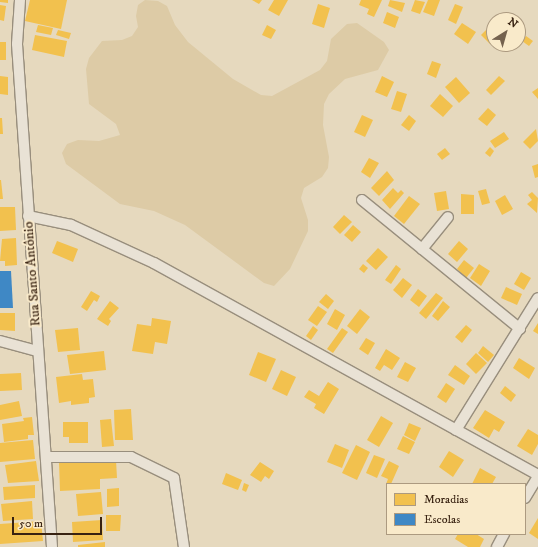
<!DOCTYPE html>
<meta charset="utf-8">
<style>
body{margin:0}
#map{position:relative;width:538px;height:547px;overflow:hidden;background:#e6d9be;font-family:"IM FELL DW Pica",serif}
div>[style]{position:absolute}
.green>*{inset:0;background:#ddcba6}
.homes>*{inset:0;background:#f2c14e}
.schools>*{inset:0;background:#3f88c5}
.roads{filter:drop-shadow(1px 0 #988e7d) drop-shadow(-1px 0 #988e7d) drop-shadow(0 1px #988e7d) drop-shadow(0 -1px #988e7d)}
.street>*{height:10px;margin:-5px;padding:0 5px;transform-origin:5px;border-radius:5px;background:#e9e2d5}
span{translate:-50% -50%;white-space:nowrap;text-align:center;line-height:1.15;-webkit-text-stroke:4px #f9eaca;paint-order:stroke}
.street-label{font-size:14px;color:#382211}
.legend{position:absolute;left:386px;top:483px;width:140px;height:52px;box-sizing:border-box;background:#f9eaca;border:1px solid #ac9a80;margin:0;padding:5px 7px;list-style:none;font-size:12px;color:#382211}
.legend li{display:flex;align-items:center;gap:8px;height:20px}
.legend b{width:20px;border:1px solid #ac9a80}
.north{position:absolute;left:486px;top:12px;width:40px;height:40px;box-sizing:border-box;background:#f9eaca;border:1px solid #ac9a80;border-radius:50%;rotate:37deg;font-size:11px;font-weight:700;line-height:16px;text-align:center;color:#382211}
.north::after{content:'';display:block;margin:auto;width:14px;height:18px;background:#75624e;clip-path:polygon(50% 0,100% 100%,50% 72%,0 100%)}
.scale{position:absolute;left:12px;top:517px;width:90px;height:18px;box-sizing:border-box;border:2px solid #382211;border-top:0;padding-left:5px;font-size:12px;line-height:14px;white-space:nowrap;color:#382211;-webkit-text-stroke:3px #f9eaca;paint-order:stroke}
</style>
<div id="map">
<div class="green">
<i style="clip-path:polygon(145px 0,158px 1px,167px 6px,175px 25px,188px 42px,233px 79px,261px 95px,272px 96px,320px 70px,327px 61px,331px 39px,347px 24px,357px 23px,384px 42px,389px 50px,378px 70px,345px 79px,329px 94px,324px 104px,323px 125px,329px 157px,328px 168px,322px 177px,304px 188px,301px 198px,308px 220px,308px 231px,290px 269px,274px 286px,264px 283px,185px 225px,154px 211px,120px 204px,66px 164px,62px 153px,67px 144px,78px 140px,99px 141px,120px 135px,116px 124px,89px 104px,86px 69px,89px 58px,102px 41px,122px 40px,132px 36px,138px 27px,136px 16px,138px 5px)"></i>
</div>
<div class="homes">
<i style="clip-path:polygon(0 0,8px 0,8px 3px,0 2px)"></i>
<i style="clip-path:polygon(30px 0,67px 0,61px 29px,25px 21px)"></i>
<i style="clip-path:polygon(252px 0,262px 0,259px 4px)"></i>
<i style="clip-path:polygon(274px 0,288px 0,279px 16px,268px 10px)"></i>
<i style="clip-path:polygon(361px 0,382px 0,374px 17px,367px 14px,369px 9px,359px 5px)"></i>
<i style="clip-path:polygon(390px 0,405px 3px,402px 12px,388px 6px)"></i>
<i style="clip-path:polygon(415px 0,425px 2px,420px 14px,411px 11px)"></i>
<i style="clip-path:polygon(428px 0,440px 0,434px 16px,423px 12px)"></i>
<i style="clip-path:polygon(318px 4px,330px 8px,324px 28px,312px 24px)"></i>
<i style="clip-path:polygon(455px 4px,463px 7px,456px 24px,448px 20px)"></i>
<i style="clip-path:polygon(0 5px,6px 6px,4px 21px,0 20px)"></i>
<i style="clip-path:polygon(387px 12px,399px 17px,395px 28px,383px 23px)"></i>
<i style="clip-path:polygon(462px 23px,476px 32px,468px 44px,454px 34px)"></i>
<i style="clip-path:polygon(38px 25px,53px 28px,51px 35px,36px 32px)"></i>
<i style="clip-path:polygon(267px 25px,276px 30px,271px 39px,262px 35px)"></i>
<i style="clip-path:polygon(488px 28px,494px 33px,494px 40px,490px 44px,481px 35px)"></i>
<i style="clip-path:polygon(58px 30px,71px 33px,69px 39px,56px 35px)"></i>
<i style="clip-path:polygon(35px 35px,67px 41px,64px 57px,32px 50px)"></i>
<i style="clip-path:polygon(526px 36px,533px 41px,529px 46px,522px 41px)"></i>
<i style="clip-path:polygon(0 42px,6px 42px,6px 60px,0 60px)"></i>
<i style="clip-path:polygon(432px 61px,441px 64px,436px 78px,427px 74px)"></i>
<i style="clip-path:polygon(0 76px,8px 77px,8px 95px,0 94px)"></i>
<i style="clip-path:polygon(382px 76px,394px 82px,387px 97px,375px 92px)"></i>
<i style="clip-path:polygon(499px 76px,505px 81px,491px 95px,486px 90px)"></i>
<i style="clip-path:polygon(456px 77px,470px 93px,459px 103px,445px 87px)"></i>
<i style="clip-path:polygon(538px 88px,538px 99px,532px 92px)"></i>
<i style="clip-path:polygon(397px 91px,407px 94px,401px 112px,391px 109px)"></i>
<i style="clip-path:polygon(440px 94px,453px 106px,443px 117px,430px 106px)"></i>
<i style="clip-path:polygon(488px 108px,496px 115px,487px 126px,478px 119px)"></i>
<i style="clip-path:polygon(362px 115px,373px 120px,365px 137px,354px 132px)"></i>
<i style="clip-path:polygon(409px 115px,416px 121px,409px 131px,401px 125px)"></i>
<i style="clip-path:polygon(0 118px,2px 118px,3px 134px,0 134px)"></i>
<i style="clip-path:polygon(536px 129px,538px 141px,530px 149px,523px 142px)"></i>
<i style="clip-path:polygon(504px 132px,509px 139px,495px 148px,490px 141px)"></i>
<i style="clip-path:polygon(490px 147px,494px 151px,490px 157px,485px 153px)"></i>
<i style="clip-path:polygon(445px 148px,450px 154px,442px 160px,437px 154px)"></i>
<i style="clip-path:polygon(369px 158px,379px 163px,370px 178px,361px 172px)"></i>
<i style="clip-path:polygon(538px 164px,538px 177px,535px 178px,532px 166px)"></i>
<i style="clip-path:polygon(387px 171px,394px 180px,379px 196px,371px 188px)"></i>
<i style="clip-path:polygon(0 180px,1px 180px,3px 199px,0 199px)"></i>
<i style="clip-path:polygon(393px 188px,398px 193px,401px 190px,404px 193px,390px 209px,382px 200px)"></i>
<i style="clip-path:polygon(486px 189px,490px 203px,482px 205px,478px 191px)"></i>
<i style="clip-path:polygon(446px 191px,449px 209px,437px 211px,434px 193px)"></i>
<i style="clip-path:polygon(532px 192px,538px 198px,537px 213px,527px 204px,532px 200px,528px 195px)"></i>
<i style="clip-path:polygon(461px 194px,474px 195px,474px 214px,461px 214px)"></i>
<i style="clip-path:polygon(505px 195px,513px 209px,502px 215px,495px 201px)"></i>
<i style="clip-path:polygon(409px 196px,420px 204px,404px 224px,394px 216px)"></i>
<i style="clip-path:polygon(0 207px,15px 207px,16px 230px,0 231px)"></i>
<i style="clip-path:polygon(344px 215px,352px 222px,340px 234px,333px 227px)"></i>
<i style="clip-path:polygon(353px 225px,361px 232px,352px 242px,344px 235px)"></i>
<i style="clip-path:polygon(16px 238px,17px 265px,5px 266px,5px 261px,0 261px,2px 239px)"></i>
<i style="clip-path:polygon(57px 241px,78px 249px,73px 262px,52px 253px)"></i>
<i style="clip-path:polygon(459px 241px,468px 249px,457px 262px,448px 254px)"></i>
<i style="clip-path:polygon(378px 248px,388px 257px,376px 270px,366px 261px)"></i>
<i style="clip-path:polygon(464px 260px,474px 268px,466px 278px,457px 269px)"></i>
<i style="clip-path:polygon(363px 264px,368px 268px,364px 273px,359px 269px)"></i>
<i style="clip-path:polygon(479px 264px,490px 271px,481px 286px,470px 278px)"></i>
<i style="clip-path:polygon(396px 265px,401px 269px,391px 284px,385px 280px)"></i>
<i style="clip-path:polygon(521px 272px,531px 278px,524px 290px,514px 284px)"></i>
<i style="clip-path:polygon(403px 278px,412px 285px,402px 298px,393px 290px)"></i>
<i style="clip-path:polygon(506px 287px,522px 294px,517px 305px,501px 298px)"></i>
<i style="clip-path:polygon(418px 289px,427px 296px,419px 307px,410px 300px)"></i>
<i style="clip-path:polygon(91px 291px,100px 296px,97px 302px,94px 300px,87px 311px,81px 307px)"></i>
<i style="clip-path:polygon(436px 293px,443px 298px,426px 319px,419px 313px)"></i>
<i style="clip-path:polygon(326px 294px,334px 301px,328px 309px,319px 302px)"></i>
<i style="clip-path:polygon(110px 301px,119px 308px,109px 319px,111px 321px,108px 326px,97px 319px)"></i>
<i style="clip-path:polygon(443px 301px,450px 307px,438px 321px,432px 316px)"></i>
<i style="clip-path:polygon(318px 306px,327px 312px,317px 326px,308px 320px)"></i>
<i style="clip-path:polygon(335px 309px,345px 315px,337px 330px,327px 324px)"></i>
<i style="clip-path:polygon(360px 309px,370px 317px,357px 334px,347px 326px)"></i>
<i style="clip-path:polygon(0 313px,15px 313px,15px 331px,0 330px)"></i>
<i style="clip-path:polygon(152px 318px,171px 321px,167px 344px,155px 342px,153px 354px,132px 351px,137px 324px,151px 326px)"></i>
<i style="clip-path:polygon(538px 323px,538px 334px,533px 331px)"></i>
<i style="clip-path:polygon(466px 325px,472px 330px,462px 343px,455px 337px)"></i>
<i style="clip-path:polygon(313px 326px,318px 330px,311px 340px,306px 336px)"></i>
<i style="clip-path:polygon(78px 328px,80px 350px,58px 352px,55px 330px)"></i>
<i style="clip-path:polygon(342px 328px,348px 332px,333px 353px,327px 349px)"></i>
<i style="clip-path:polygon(366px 338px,375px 343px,368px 355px,359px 349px)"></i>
<i style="clip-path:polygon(483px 346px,494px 355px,488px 362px,478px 353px)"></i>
<i style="clip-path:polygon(386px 349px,400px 358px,392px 370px,384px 365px,380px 371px,375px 368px)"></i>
<i style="clip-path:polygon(104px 351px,106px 370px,70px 374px,67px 355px)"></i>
<i style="clip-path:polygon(258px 352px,276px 359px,266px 382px,249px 375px)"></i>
<i style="clip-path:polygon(476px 353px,487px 363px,476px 374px,466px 364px)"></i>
<i style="clip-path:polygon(519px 358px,535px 368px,529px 379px,513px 368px)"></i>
<i style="clip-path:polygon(405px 362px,416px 368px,408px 382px,397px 377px)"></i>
<i style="clip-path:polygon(455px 365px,470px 376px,464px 385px,448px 375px)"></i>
<i style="clip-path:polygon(281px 370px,296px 377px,287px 396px,272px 389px)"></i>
<i style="clip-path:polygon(21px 373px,22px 390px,0 391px,0 374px)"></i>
<i style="clip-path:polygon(82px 374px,83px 380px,93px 379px,95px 397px,89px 398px,89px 403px,71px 405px,71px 401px,59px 403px,56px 377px)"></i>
<i style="clip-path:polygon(328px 382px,339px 389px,324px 414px,314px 408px,316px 404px,304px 397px,309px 390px,319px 396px)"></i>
<i style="clip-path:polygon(446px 383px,455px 389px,446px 403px,437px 397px)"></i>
<i style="clip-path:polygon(505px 386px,516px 395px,511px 402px,500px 393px)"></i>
<i style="clip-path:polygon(19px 401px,22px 416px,0 420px,0 405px)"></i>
<i style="clip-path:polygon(131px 409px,133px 440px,115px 440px,114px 410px)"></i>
<i style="clip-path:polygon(485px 410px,505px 422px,499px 432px,494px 429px,489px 438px,473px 428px)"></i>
<i style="clip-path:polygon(381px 416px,393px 423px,379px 447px,367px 440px)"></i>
<i style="clip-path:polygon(32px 417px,34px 435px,28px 435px,28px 439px,4px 442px,2px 424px,24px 421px,23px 418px)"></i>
<i style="clip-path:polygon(111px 419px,114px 446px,102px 447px,100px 420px)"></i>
<i style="clip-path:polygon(63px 422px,88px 422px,88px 443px,69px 443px,69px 437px,63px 437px)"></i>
<i style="clip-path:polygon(409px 423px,421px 428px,415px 441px,404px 435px)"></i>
<i style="clip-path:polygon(528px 429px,538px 435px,538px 444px,532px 455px,517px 446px)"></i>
<i style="clip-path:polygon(403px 436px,415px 442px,409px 454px,397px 449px)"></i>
<i style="clip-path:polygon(33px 440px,35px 459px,0 462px,0 443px)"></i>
<i style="clip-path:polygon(335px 444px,349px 450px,342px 468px,327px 462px)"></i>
<i style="clip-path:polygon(356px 445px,370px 452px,357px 480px,342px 473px)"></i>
<i style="clip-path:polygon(449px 451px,464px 460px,453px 477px,439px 467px)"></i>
<i style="clip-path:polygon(374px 455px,385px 459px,377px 478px,366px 473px)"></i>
<i style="clip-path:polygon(116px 460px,117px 478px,100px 479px,100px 489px,60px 491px,59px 462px)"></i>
<i style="clip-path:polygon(36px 461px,39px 481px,8px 483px,5px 465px)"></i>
<i style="clip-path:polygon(389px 461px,399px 466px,391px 484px,386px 484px,388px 479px,381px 476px)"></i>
<i style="clip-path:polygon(260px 462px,274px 471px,269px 479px,265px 476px,261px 482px,250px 475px)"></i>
<i style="clip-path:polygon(480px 468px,496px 477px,492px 484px,472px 484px)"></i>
<i style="clip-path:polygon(226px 473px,242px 480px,238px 490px,222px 484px)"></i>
<i style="clip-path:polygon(244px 483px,249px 485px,246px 492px,242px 490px)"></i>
<i style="clip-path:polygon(35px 485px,35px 498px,4px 500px,3px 487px)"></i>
<i style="clip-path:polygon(119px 488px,119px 506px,107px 507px,107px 489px)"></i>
<i style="clip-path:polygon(101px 492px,103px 514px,78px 516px,76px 494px)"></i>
<i style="clip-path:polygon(32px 501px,33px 519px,3px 521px,1px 504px)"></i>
<i style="clip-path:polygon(106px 515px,121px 515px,120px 531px,106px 531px)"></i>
<i style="clip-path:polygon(538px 518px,538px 539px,529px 533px)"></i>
<i style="clip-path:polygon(102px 520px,103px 540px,73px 542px,72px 522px)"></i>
<i style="clip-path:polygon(41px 521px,43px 541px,0 544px,0 524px)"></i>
<i style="clip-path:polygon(458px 534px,476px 534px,484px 539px,480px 547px,468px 547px,455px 539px)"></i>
<i style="clip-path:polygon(105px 542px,105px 547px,78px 547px,78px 545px)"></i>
</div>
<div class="schools">
<i style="clip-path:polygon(0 271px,11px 271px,13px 308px,0 308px)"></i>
</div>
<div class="roads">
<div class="street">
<i style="left:20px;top:0;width:44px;rotate:93.9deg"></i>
<i style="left:17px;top:44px;width:504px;rotate:86.02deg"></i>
<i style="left:362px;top:200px;width:204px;rotate:39.2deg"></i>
<i style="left:28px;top:216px;width:44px;rotate:11.8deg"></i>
<i style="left:71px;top:225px;width:91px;rotate:24.6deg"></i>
<i style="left:154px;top:263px;width:439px;rotate:28.9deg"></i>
<i style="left:422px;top:249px;width:41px;rotate:-50.9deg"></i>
<i style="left:0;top:341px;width:39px;rotate:15deg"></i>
<i style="left:456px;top:430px;width:155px;rotate:-58.2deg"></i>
<i style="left:46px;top:457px;width:85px"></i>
<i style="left:131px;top:457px;width:48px;rotate:26deg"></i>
<i style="left:174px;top:478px;width:70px;rotate:81.8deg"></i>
<i style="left:525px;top:498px;width:26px;rotate:-59deg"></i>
<i style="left:497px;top:547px;width:15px;rotate:-62deg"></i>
</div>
</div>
<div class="street-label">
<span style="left:32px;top:274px;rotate:-94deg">Rua Santo Antônio</span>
</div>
<ul class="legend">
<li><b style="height:11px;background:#f2c14e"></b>Moradias</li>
<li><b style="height:11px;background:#3f88c5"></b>Escolas</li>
</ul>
<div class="north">N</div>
<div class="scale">50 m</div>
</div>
